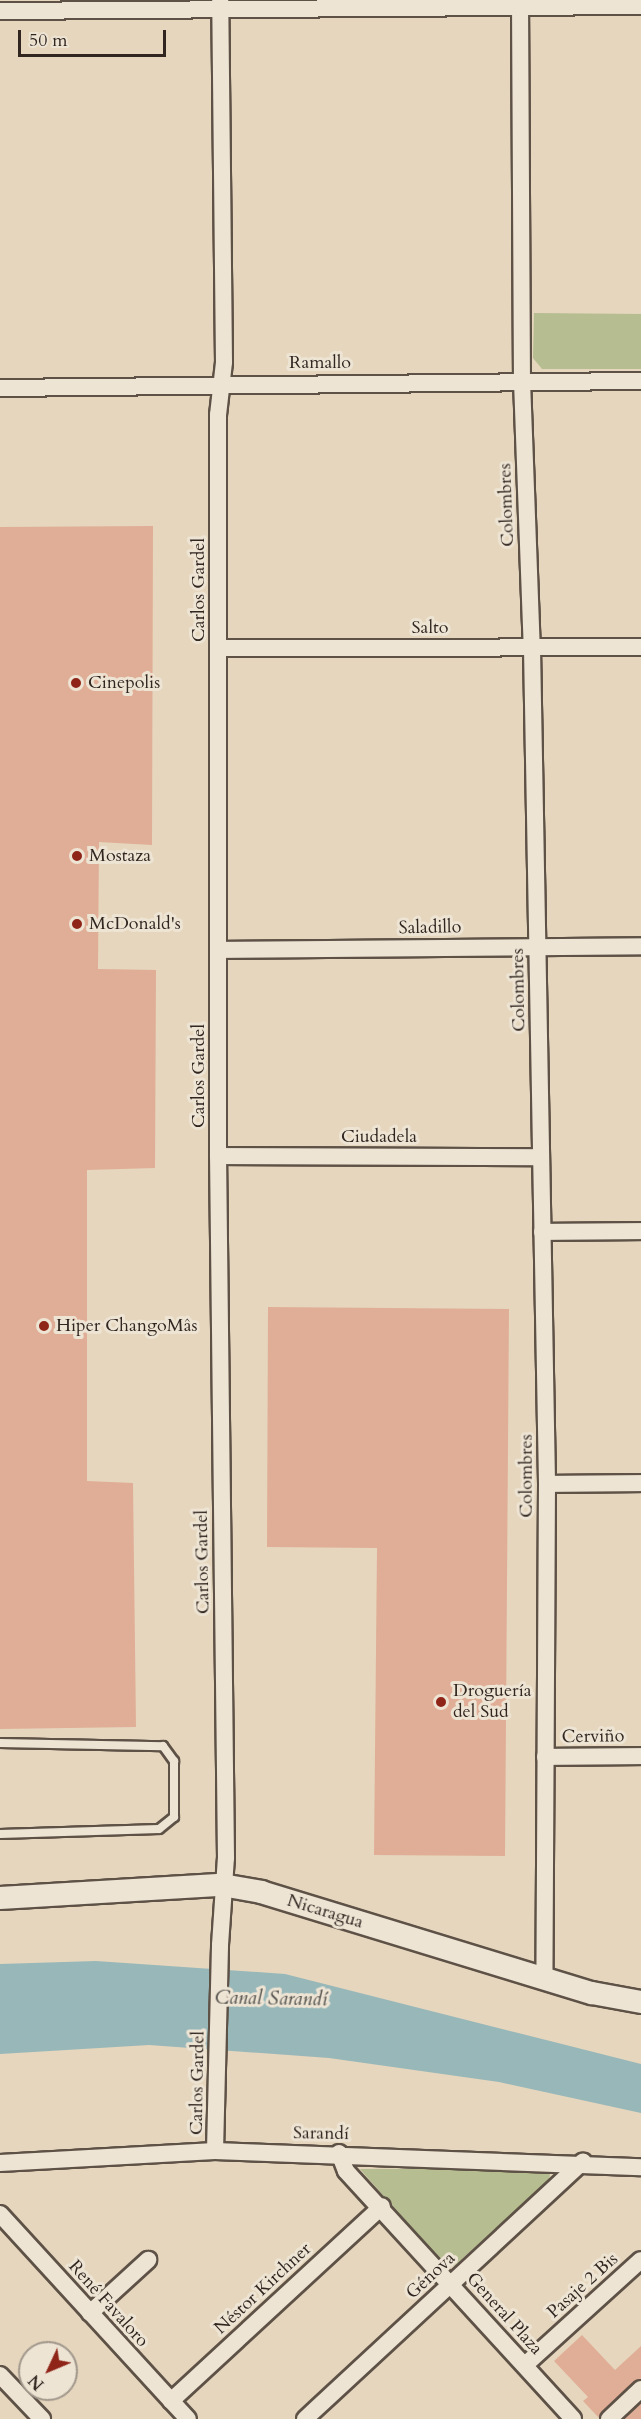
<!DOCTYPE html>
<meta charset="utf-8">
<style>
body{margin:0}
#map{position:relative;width:641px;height:2419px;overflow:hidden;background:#e5d6bd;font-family:Cardo,serif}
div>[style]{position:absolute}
.green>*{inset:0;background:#b6bd90}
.water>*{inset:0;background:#98b7b9}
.building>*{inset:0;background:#e0ae96}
.roads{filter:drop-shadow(2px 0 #5e5247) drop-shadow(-2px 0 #5e5247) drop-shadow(0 2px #5e5247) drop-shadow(0 -2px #5e5247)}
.lane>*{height:8px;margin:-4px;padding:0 4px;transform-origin:4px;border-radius:4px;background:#eee4d4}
.street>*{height:16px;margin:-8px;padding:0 8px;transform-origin:8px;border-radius:8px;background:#eee4d4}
.secondary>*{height:22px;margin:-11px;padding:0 11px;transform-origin:11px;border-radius:11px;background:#eee4d4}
.dots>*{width:16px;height:16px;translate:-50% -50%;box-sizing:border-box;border:3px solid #eee4d4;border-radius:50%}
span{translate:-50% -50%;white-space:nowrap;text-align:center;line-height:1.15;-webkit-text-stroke:6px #eee4d4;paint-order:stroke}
.street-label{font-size:18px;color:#312620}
.poi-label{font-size:18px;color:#312620}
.left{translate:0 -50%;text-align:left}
.water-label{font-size:20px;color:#4b4a46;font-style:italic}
.north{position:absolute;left:18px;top:2341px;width:60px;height:60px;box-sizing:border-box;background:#eee4d4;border:2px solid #a2988c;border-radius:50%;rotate:226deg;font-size:16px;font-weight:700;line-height:24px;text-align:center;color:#312620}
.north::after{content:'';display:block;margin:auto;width:21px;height:27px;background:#8f2418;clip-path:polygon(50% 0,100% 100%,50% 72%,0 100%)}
.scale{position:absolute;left:18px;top:30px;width:148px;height:27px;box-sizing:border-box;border:3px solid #312620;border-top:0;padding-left:8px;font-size:18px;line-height:21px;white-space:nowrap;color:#312620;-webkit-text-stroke:4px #eee4d4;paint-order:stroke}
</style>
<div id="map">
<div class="green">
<i style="clip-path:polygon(534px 313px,641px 314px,641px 369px,542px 369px,533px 358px)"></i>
<i style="clip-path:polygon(540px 2168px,550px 2174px,549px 2180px,454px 2266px,444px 2265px,360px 2169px)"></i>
</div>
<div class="water">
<i style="clip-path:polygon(96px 1961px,285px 1974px,641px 2064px,641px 2113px,499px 2082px,329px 2058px,149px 2045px,0 2054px,0 1964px)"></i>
</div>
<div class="building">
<i style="clip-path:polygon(153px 526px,152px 845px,99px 842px,98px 969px,156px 970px,155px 1168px,87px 1170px,87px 1481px,133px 1483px,136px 1727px,0 1729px,0 527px)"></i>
<i style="clip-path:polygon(268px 1307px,509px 1309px,505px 1856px,374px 1855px,377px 1548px,267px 1547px)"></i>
<i style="clip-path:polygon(582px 2335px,615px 2370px,641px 2346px,641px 2379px,599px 2418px,583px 2401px,588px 2397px,554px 2361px)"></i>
<i style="clip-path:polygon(641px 2403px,641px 2419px,624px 2419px)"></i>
</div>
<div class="roads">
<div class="lane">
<i style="left:0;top:1743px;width:163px;rotate:1.1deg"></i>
<i style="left:163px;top:1746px;width:19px;rotate:54deg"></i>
<i style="left:174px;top:1761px;width:56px;rotate:90deg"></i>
<i style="left:174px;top:1817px;width:19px;rotate:141deg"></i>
<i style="left:159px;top:1829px;width:159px;rotate:178.2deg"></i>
</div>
<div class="street">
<i style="left:520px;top:0;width:381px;rotate:89.7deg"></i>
<i style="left:522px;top:381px;width:267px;rotate:87.9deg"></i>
<i style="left:532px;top:648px;width:836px;rotate:88.97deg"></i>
<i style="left:547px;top:1484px;width:495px;rotate:90.3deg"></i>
<i style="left:0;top:11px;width:641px;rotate:-0.45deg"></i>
<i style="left:0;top:388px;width:641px;rotate:-0.63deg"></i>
<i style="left:219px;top:648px;width:422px;rotate:-0.1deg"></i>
<i style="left:219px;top:950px;width:422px;rotate:-0.5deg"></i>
<i style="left:218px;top:1156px;width:322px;rotate:0.2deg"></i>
<i style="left:542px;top:1232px;width:99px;rotate:-0.6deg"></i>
<i style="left:547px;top:1484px;width:94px;rotate:-0.6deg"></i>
<i style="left:545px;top:1757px;width:96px;rotate:-0.6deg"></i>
<i style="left:215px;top:2151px;width:206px;rotate:-88.6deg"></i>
<i style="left:220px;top:1945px;width:87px;rotate:-86.1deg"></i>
<i style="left:226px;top:1858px;width:702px;rotate:-90.65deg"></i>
<i style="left:218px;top:1156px;width:741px;rotate:-90deg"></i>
<i style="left:218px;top:415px;width:53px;rotate:-83.5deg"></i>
<i style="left:224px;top:362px;width:362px;rotate:-90.6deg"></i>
<i style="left:339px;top:2153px;width:19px;rotate:69deg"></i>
<i style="left:346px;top:2171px;width:336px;rotate:47.5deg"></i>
<i style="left:0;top:2163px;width:215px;rotate:-3.2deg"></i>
<i style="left:215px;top:2151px;width:426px;rotate:2.2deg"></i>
<i style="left:0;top:2214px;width:278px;rotate:47.5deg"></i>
<i style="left:90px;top:2313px;width:79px;rotate:-42.4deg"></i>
<i style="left:525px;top:2365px;width:156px;rotate:-42.2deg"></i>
<i style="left:0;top:2375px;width:61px;rotate:46.3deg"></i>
<i style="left:171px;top:2401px;width:287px;rotate:-42.7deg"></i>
<i style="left:305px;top:2419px;width:379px;rotate:-42.8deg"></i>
<i style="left:609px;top:2419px;width:44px;rotate:-43.2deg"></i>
</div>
<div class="secondary">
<i style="left:0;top:1898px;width:222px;rotate:-3.4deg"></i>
<i style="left:222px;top:1885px;width:40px;rotate:10deg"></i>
<i style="left:261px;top:1892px;width:346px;rotate:17deg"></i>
<i style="left:592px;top:1993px;width:50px;rotate:10.4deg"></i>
</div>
</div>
<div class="dots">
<i style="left:76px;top:683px;background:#8f2418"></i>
<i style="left:77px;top:856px;background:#8f2418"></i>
<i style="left:77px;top:924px;background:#8f2418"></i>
<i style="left:44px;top:1326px;background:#8f2418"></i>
<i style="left:441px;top:1702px;background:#8f2418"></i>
</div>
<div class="street-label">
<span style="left:320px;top:363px">Ramallo</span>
<span style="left:507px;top:505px;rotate:-92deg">Colombres</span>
<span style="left:199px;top:590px;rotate:-90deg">Carlos Gardel</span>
<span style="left:430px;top:628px">Salto</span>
<span style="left:430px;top:928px;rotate:-1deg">Saladillo</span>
<span style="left:519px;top:990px;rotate:-91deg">Colombres</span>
<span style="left:199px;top:1076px;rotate:-90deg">Carlos Gardel</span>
<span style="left:379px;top:1137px">Ciudadela</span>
<span style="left:527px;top:1476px;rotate:-90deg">Colombres</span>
<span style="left:203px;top:1562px;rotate:-91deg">Carlos Gardel</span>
<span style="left:593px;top:1737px;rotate:-1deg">Cerviño</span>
<span style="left:325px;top:1912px;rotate:17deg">Nicaragua</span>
<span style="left:198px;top:2083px;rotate:-89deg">Carlos Gardel</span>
<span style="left:321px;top:2134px;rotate:1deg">Sarandí</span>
<span style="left:431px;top:2276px;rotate:-43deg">Génova</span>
<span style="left:583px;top:2286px;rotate:-42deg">Pasaje 2 Bis</span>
<span style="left:263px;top:2289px;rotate:-43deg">Néstor Kirchner</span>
<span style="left:108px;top:2304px;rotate:48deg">René Favaloro</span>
<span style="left:504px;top:2314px;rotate:48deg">General Plaza</span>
</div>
<div class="poi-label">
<span class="left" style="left:88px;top:683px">Cinepolis</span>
<span class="left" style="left:89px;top:856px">Mostaza</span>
<span class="left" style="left:89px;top:924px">McDonald's</span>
<span class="left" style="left:56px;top:1326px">Hiper ChangoMâs</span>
<span class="left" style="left:453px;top:1702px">Droguería<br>del Sud</span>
</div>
<div class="water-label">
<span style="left:271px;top:1998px;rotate:1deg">Canal Sarandí</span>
</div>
<div class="north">N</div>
<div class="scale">50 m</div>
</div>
